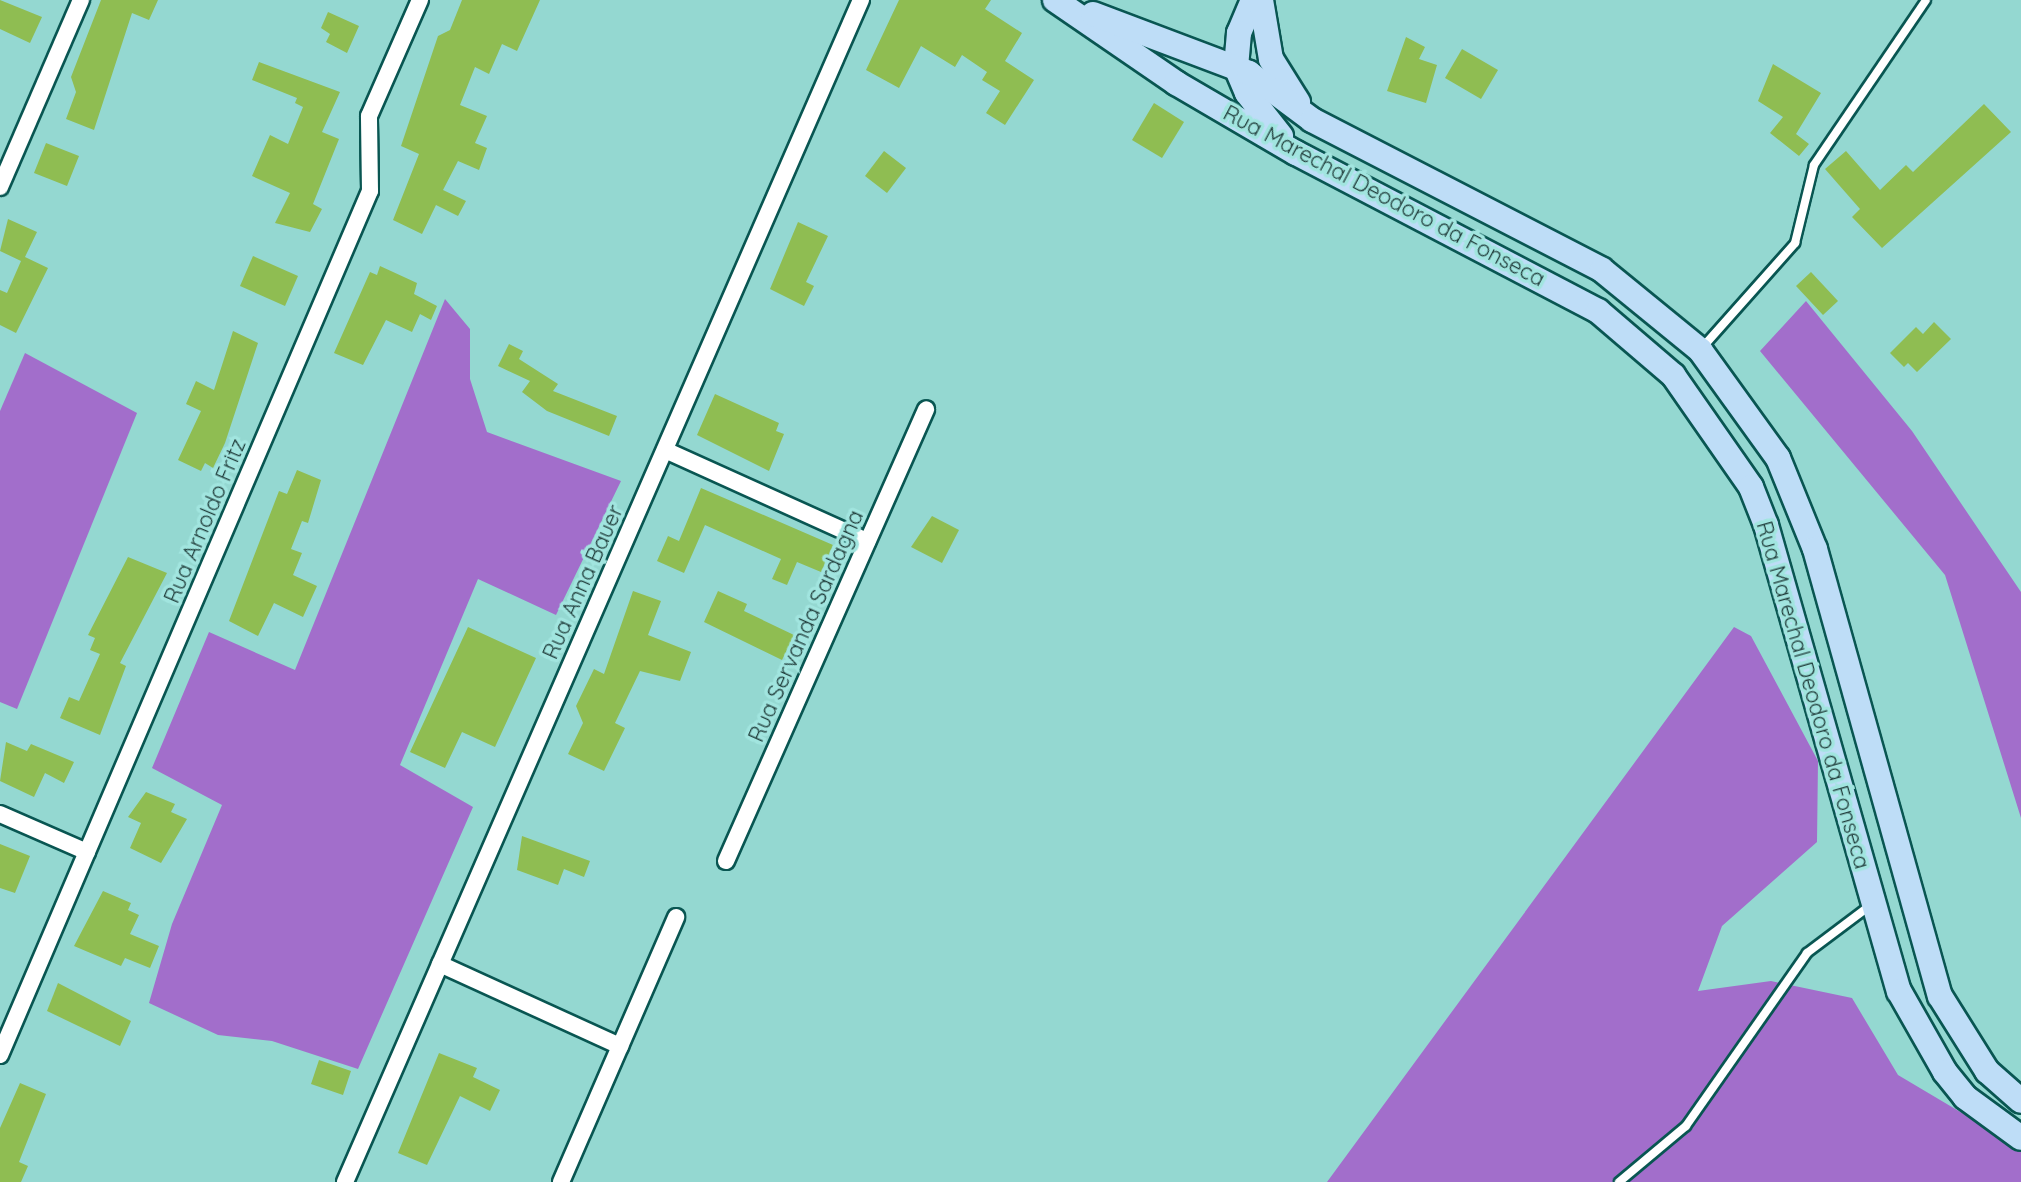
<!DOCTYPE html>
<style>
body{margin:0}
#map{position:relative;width:2021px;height:1182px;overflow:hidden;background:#94d8d1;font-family:Quicksand,sans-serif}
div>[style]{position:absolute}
.forest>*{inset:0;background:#a26ecb}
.building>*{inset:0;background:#8fbd52}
.roads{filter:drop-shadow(2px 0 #095652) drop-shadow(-2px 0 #095652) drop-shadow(0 2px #095652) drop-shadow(0 -2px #095652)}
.lane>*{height:8px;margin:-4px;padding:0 4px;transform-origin:4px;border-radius:4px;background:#fff}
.street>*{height:16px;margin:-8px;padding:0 8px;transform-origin:8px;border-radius:8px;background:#fff}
.secondary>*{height:24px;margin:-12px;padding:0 12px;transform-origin:12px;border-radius:12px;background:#beddf7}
span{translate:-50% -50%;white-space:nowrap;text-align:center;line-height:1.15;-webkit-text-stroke:7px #a1e5df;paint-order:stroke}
.street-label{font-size:22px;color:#1f3b39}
</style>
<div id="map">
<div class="forest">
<i style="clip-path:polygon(445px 299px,470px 329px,470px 379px,487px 432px,621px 481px,556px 615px,478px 579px,400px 765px,473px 807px,358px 1069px,272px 1041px,218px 1035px,149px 1003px,172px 924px,222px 805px,152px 768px,209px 632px,295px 670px)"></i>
<i style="clip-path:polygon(1806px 301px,1912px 431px,2021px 592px,2021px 818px,1945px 575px,1760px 351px)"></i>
<i style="clip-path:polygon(25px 353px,137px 413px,17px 709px,0 702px,0 411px)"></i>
<i style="clip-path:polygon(1734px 627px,1751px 636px,1818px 761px,1817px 842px,1722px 926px,1698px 991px,1771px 981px,1852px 998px,1898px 1075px,2021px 1148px,2021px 1182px,1327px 1182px)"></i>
</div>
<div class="building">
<i style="clip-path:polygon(0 0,42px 17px,30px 43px,0 29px)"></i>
<i style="clip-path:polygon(101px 0,158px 0,149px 20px,132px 13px,94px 130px,66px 119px,76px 92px,71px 77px)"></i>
<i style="clip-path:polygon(462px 0,540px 0,517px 51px,502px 44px,489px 74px,475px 67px,460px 105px,487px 116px,475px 143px,487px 148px,479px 170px,458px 161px,443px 190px,466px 201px,458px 216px,436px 205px,422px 234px,393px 220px,419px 154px,401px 146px,438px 36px,450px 30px)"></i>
<i style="clip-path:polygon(899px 0,991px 0,985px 9px,1022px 33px,1005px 61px,1034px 80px,1005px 125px,986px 113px,1000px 91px,982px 80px,987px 72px,962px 55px,955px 67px,921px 46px,899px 88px,866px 70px)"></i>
<i style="clip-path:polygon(328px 12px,359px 26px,347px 53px,326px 42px,330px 34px,321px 28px)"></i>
<i style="clip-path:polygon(1406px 37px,1425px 47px,1419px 59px,1437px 65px,1426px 103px,1387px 91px)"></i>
<i style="clip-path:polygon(1462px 49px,1498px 70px,1481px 99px,1445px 78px)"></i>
<i style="clip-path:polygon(259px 62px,340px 92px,322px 132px,339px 139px,313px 204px,322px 209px,310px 232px,275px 223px,290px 193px,252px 176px,270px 135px,288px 144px,303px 107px,295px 103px,297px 98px,252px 80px)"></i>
<i style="clip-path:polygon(1773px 64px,1821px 93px,1796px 134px,1809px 144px,1799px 156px,1770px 133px,1783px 117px,1758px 101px)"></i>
<i style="clip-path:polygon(1154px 103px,1184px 122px,1162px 158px,1132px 140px)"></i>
<i style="clip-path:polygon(1984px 104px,2011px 132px,1882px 248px,1852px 217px,1860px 209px,1825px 169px,1846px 151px,1880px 190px,1906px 165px,1913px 172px)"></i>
<i style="clip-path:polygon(46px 143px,79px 156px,67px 186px,34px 173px)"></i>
<i style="clip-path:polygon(884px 151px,906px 168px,887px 193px,865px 176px)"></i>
<i style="clip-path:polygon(8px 219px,37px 232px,25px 257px,48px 268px,16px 333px,0 325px,0 290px,7px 293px,21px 261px,0 251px)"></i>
<i style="clip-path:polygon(798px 222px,828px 236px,806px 282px,814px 286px,804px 306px,770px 289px)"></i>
<i style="clip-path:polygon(253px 256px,298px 276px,285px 306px,240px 286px)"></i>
<i style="clip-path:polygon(380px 266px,417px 283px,414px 294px,437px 306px,431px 320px,420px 314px,412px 332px,386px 320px,363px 365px,334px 353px,370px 272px,377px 275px)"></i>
<i style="clip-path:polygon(1811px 272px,1838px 301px,1823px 315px,1796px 286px)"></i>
<i style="clip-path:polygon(1934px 322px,1951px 339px,1917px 372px,1908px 363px,1904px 367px,1890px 353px,1916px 327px,1923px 334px)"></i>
<i style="clip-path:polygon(233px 331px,258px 343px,225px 443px,213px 468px,205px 463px,201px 471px,178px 460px,201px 411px,186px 404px,196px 381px,214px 390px)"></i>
<i style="clip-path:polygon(509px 344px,523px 351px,519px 359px,558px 384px,553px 391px,617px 416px,609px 436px,547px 411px,522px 392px,530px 381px,498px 366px)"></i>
<i style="clip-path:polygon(715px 394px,779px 423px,776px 431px,784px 434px,769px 471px,697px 435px)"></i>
<i style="clip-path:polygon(297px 470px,321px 480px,308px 523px,302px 521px,291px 549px,302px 553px,293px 575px,317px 586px,303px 617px,274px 603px,258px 636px,229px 621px,279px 491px,287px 494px)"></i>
<i style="clip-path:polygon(701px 488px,833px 545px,821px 572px,797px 562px,787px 585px,772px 579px,781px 559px,705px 525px,684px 573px,657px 561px,668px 536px,679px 541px)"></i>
<i style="clip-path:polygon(932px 516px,959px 530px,942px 563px,911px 547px)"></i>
<i style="clip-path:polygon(128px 557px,167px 573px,120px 663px,126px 666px,100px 735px,60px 718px,69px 697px,79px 701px,100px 654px,90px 650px,95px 638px,88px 635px)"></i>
<i style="clip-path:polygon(633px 591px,661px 601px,648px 635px,691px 652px,680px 681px,640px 671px,615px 723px,625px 728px,604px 771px,568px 754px,583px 723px,576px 706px,594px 669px,604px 674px)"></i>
<i style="clip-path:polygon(718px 591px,747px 604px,744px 611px,794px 635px,782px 660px,704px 622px)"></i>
<i style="clip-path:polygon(468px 627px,536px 658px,495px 747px,462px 732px,445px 768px,410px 752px)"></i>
<i style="clip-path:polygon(6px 742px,27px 751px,31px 744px,74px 762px,64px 783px,45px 773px,34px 797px,0 781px)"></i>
<i style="clip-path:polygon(146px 792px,175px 804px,171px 812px,187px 819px,161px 863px,130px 848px,141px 823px,128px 817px)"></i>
<i style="clip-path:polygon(522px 836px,590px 861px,584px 877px,564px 869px,558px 885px,517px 870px)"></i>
<i style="clip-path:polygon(0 844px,30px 856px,15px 893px,0 888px)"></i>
<i style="clip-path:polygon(103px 891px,131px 903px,128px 910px,139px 915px,130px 934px,159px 946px,150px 968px,125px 958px,121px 966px,74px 946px)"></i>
<i style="clip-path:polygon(58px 983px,131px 1021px,120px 1046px,47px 1011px)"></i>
<i style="clip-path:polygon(439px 1053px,477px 1068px,473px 1077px,500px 1090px,490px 1111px,460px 1096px,427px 1165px,398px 1153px)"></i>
<i style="clip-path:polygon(319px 1060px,351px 1071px,343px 1095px,311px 1084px)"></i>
<i style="clip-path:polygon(20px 1083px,46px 1094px,19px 1162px,28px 1166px,21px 1182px,0 1182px,0 1128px)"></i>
</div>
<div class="roads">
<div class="lane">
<i style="left:1701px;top:349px;width:142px;rotate:-48.4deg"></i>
<i style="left:1795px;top:243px;width:80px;rotate:-76.3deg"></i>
<i style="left:1814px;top:165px;width:199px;rotate:-55.8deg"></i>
<i style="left:1619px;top:1182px;width:87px;rotate:-39.9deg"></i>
<i style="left:1686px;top:1126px;width:211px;rotate:-55deg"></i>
<i style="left:1807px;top:953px;width:80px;rotate:-36.9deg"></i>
</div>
<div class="street">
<i style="left:0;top:187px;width:204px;rotate:-66.6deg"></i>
<i style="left:665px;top:450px;width:222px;rotate:24.3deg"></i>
<i style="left:0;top:814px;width:95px;rotate:23.6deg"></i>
<i style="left:726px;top:861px;width:494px;rotate:-66.1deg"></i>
<i style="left:440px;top:964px;width:198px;rotate:24.5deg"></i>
<i style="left:0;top:1055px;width:940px;rotate:-66.82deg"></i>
<i style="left:370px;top:191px;width:75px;rotate:-90.8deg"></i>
<i style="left:369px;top:116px;width:127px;rotate:-66.3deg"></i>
<i style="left:345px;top:1182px;width:1290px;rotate:-66.42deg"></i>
<i style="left:561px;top:1182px;width:289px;rotate:-66.5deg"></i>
</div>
<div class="secondary">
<i style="left:1055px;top:0;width:147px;rotate:34.4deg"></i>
<i style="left:1176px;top:83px;width:139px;rotate:30.3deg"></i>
<i style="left:1296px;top:153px;width:341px;rotate:27.6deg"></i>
<i style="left:1598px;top:311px;width:99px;rotate:40.5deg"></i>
<i style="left:1673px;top:375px;width:136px;rotate:55.1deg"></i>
<i style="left:1751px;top:487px;width:41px;rotate:68.5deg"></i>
<i style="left:1766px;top:525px;width:485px;rotate:74.1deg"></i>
<i style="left:1899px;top:991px;width:93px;rotate:60.4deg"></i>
<i style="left:1945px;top:1072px;width:32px;rotate:51deg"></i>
<i style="left:1965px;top:1097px;width:69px;rotate:36.2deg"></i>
<i style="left:1253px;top:0;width:36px;rotate:113deg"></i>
<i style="left:1239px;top:33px;width:34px;rotate:95deg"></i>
<i style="left:1236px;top:67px;width:28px;rotate:67deg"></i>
<i style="left:1247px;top:93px;width:55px;rotate:51.7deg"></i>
<i style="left:1261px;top:0;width:60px;rotate:80.4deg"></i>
<i style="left:1271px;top:59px;width:51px;rotate:57.9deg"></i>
<i style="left:1093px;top:14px;width:167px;rotate:20.7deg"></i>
<i style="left:1249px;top:73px;width:79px;rotate:36.7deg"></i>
<i style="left:1312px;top:120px;width:326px;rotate:27.3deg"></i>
<i style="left:1602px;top:270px;width:127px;rotate:39.2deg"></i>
<i style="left:1700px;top:350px;width:133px;rotate:54.2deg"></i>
<i style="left:1778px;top:458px;width:98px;rotate:67.9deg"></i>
<i style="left:1815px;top:549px;width:464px;rotate:74.4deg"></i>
<i style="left:1940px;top:996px;width:89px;rotate:57.9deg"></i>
<i style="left:1987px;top:1071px;width:45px;rotate:41.4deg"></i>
</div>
</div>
<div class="street-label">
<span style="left:1384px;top:196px;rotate:28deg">Rua Marechal Deodoro da Fonseca</span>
<span style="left:205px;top:521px;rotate:-67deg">Rua Arnoldo Fritz</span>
<span style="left:583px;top:582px;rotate:-66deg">Rua Anna Bauer</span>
<span style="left:806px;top:626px;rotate:-66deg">Rua Servanda Sardagna</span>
<span style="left:1813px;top:695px;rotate:74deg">Rua Marechal Deodoro da Fonseca</span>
</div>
</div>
